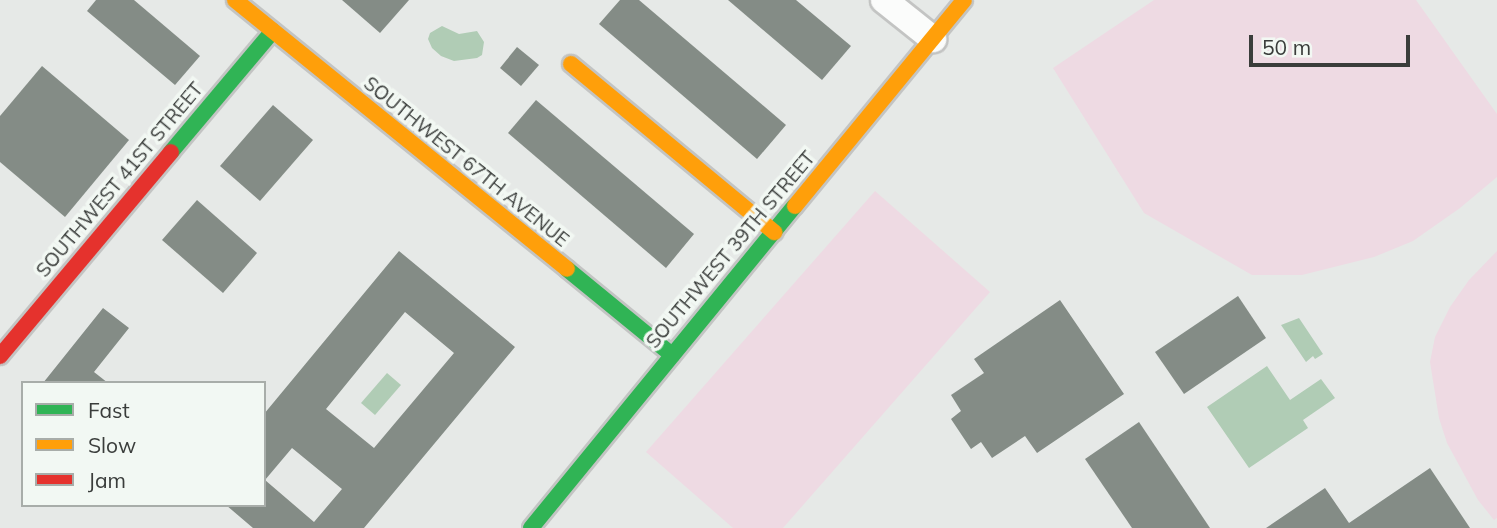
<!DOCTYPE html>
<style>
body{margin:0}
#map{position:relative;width:1497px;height:528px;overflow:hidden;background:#e6e9e7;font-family:Mulish,sans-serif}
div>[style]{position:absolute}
.green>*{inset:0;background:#eedae3}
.water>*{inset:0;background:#b0ccb5}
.building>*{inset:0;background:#848c86}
.roads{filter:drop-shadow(2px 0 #c3c4c3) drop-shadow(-2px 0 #c3c4c3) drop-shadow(0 2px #c3c4c3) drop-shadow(0 -2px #c3c4c3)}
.street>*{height:26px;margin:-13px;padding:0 13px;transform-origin:13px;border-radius:13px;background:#fbfcfb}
.fast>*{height:16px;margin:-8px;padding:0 8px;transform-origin:8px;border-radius:8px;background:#30b455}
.slow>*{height:16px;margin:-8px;padding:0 8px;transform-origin:8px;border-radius:8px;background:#ff9f0a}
.jam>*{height:16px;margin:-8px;padding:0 8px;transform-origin:8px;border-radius:8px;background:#e5322d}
span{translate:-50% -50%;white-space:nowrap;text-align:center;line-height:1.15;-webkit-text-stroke:7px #f2f8f3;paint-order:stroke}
.street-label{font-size:19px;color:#3a3d3b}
.legend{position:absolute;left:21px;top:381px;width:245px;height:126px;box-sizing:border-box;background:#f2f8f3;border:2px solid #a8ada9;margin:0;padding:9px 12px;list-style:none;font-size:21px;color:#3a3d3b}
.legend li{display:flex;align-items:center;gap:14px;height:35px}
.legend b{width:35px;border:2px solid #a8ada9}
.scale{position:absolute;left:1249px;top:35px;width:161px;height:32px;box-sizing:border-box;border:4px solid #3a3d3b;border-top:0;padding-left:9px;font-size:21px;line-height:24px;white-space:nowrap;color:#3a3d3b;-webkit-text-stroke:5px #f2f8f3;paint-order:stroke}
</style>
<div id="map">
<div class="green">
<i style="clip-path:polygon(1154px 0,1416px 0,1497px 114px,1497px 177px,1460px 208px,1413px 241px,1374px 257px,1302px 275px,1252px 275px,1144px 213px,1053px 68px)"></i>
<i style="clip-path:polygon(875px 191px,990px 292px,783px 528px,733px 528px,646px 452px)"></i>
<i style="clip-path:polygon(1497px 251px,1497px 518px,1494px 520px,1478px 500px,1447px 443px,1439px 418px,1430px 362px,1435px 337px,1450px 307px,1469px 280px)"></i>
</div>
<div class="water">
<i style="clip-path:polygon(442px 26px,459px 34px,477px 31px,484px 42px,482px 55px,477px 58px,454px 61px,441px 56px,432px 48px,428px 39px,430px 33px)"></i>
<i style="clip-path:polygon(1299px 318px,1323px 354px,1315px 359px,1313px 356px,1306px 362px,1281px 325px)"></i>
<i style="clip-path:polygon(1267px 366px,1290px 400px,1321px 379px,1335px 398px,1303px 420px,1308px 428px,1249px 468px,1207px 407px)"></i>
<i style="clip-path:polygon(387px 373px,401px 385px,375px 415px,361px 403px)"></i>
</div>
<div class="building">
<i style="clip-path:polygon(96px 0,134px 0,200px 56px,175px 85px,87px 11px)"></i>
<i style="clip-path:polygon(342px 0,409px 0,380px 33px)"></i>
<i style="clip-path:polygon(620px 0,639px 0,786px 125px,757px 159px,599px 24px)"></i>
<i style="clip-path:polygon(728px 0,796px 0,851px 46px,822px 80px)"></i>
<i style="clip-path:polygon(517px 47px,539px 65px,521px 86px,500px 68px)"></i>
<i style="clip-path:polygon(42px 66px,129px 140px,65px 217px,0 162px,0 116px)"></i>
<i style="clip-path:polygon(536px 100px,694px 234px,666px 268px,508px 133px)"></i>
<i style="clip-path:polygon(273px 105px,313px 140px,260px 201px,220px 166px)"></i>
<i style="clip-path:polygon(197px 200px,257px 253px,223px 293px,162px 240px)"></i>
<i style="clip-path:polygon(evenodd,399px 251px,515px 347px,364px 528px,253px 528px,226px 505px,264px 505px,264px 414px,399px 251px,405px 312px,454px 353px,374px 448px,326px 409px,405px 312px,399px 251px,292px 448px,342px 489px,314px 522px,265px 480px,292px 448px)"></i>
<i style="clip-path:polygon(1238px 296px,1266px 338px,1184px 394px,1155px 352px)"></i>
<i style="clip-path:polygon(1060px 300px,1124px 394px,1037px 453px,1025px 436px,992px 458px,981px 442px,971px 449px,951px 419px,961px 411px,951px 395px,984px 373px,974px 359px)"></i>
<i style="clip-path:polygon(103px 308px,129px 328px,94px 372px,108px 383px,43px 383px)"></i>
<i style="clip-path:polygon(1139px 422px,1210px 528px,1132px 528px,1085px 459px)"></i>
<i style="clip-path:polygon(1430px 468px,1470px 528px,1266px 528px,1325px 488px,1349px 523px)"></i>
</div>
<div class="roads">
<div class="street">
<i style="left:884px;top:0;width:63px;rotate:38.5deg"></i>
</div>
<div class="fast">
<i style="left:171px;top:152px;width:158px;rotate:-49.9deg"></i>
<i style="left:567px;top:269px;width:136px;rotate:39.3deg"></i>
<i style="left:531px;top:528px;width:416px;rotate:-50.7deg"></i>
</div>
<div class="slow">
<i style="left:235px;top:0;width:427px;rotate:39deg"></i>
<i style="left:571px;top:64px;width:264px;rotate:39.6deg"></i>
<i style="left:795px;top:206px;width:266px;rotate:-50.6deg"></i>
</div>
<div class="jam">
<i style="left:0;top:356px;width:266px;rotate:-50deg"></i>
</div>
</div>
<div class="street-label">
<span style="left:466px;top:162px;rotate:39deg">SOUTHWEST 67TH AVENUE</span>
<span style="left:120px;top:180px;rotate:-50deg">SOUTHWEST 41ST STREET</span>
<span style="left:731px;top:250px;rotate:-50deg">SOUTHWEST 39TH STREET</span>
</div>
<ul class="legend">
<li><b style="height:9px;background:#30b455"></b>Fast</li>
<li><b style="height:9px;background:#ff9f0a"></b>Slow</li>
<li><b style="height:9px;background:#e5322d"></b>Jam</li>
</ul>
<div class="scale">50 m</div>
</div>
